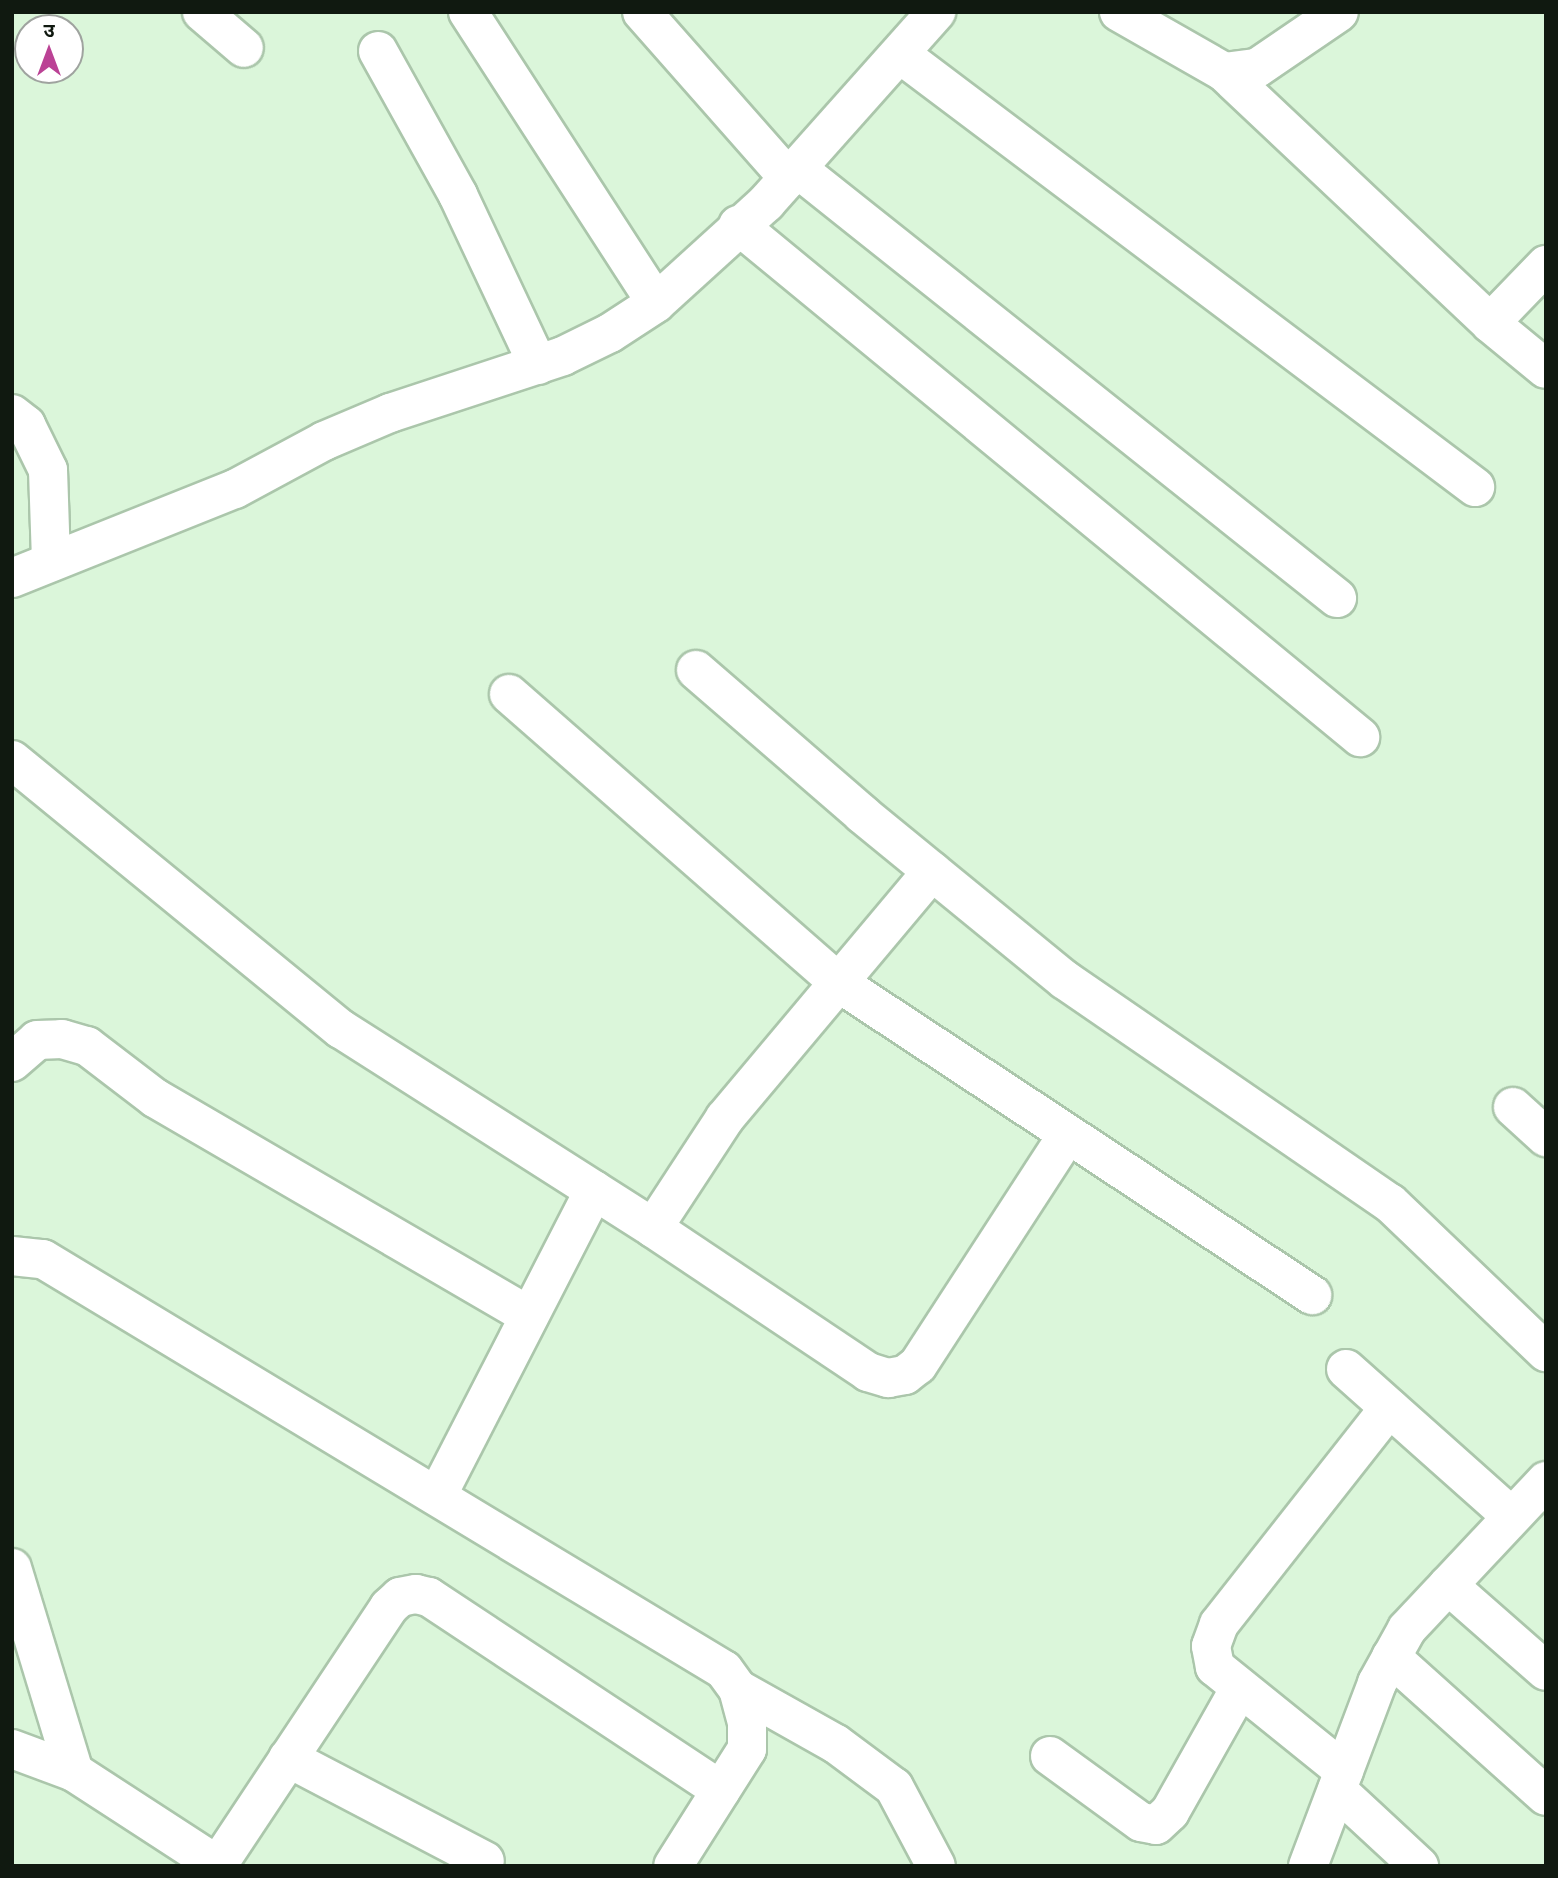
<!DOCTYPE html>
<meta charset="utf-8">
<style>
body{margin:0}
#map{position:relative;width:1558px;height:1878px;overflow:hidden;background:#dbf6da;font-family:"DejaVu Sans","Noto Sans Devanagari",sans-serif}
div>[style]{position:absolute}
.roads{filter:drop-shadow(2px 0 #abc6ab) drop-shadow(-2px 0 #abc6ab) drop-shadow(0 2px #abc6ab) drop-shadow(0 -2px #abc6ab)}
.minor>*{height:38px;margin:-19px;padding:0 19px;transform-origin:19px;border-radius:19px;background:#fff}
span{translate:-50% -50%;white-space:nowrap;text-align:center;line-height:1.15;-webkit-text-stroke:7px #fff;paint-order:stroke}
.frame{position:absolute;inset:0;border:14px solid #101910;pointer-events:none}
.north{position:absolute;left:14px;top:14px;width:70px;height:70px;box-sizing:border-box;background:#fff;border:2px solid #9fa39f;border-radius:50%;rotate:0deg;font-size:19px;font-weight:700;line-height:28px;text-align:center;color:#101910}
.north::after{content:'';display:block;margin:auto;width:24px;height:32px;background:#bb4295;clip-path:polygon(50% 0,100% 100%,50% 72%,0 100%)}
</style>
<div id="map">
<div class="roads">
<div class="minor">
<i style="left:202px;top:12px;width:55px;rotate:40.6deg"></i>
<i style="left:468px;top:12px;width:346px;rotate:57.1deg"></i>
<i style="left:642px;top:12px;width:222px;rotate:48.6deg"></i>
<i style="left:1119px;top:12px;width:121px;rotate:29.7deg"></i>
<i style="left:1224px;top:72px;width:33px;rotate:-7deg"></i>
<i style="left:1257px;top:68px;width:99px;rotate:-34.3deg"></i>
<i style="left:378px;top:51px;width:165px;rotate:60.9deg"></i>
<i style="left:458px;top:195px;width:188px;rotate:64.8deg"></i>
<i style="left:900px;top:54px;width:720px;rotate:36.98deg"></i>
<i style="left:1224px;top:72px;width:366px;rotate:43.3deg"></i>
<i style="left:1490px;top:323px;width:72px;rotate:39.4deg"></i>
<i style="left:798px;top:169px;width:689px;rotate:38.52deg"></i>
<i style="left:738px;top:225px;width:806px;rotate:39.46deg"></i>
<i style="left:1490px;top:323px;width:81px;rotate:-46deg"></i>
<i style="left:12px;top:414px;width:18px;rotate:38deg"></i>
<i style="left:26px;top:425px;width:50px;rotate:63.9deg"></i>
<i style="left:48px;top:470px;width:92px;rotate:88.1deg"></i>
<i style="left:12px;top:578px;width:240px;rotate:-21.8deg"></i>
<i style="left:235px;top:489px;width:101px;rotate:-28.3deg"></i>
<i style="left:324px;top:441px;width:72px;rotate:-23deg"></i>
<i style="left:390px;top:413px;width:182px;rotate:-18.2deg"></i>
<i style="left:563px;top:356px;width:52px;rotate:-26.1deg"></i>
<i style="left:610px;top:333px;width:55px;rotate:-33.1deg"></i>
<i style="left:656px;top:303px;width:149px;rotate:-42.3deg"></i>
<i style="left:766px;top:203px;width:256px;rotate:-48.3deg"></i>
<i style="left:696px;top:670px;width:220px;rotate:40.9deg"></i>
<i style="left:862px;top:814px;width:262px;rotate:39.3deg"></i>
<i style="left:1065px;top:980px;width:394px;rotate:34.5deg"></i>
<i style="left:1390px;top:1203px;width:216px;rotate:43.7deg"></i>
<i style="left:509px;top:694px;width:439px;rotate:41.2deg"></i>
<i style="left:839px;top:983px;width:567px;rotate:33.41deg"></i>
<i style="left:12px;top:760px;width:425px;rotate:39.3deg"></i>
<i style="left:341px;top:1029px;width:370px;rotate:32.5deg"></i>
<i style="left:653px;top:1228px;width:259px;rotate:33.8deg"></i>
<i style="left:868px;top:1372px;width:21px;rotate:17deg"></i>
<i style="left:888px;top:1378px;width:17px;rotate:-10deg"></i>
<i style="left:905px;top:1375px;width:16px;rotate:-38deg"></i>
<i style="left:918px;top:1365px;width:275px;rotate:-57deg"></i>
<i style="left:12px;top:1062px;width:33px;rotate:-41deg"></i>
<i style="left:37px;top:1040px;width:25px;rotate:-2deg"></i>
<i style="left:62px;top:1039px;width:26px;rotate:16deg"></i>
<i style="left:87px;top:1046px;width:86px;rotate:37.4deg"></i>
<i style="left:155px;top:1098px;width:433px;rotate:30.2deg"></i>
<i style="left:1513px;top:1107px;width:45px;rotate:42.3deg"></i>
<i style="left:653px;top:1228px;width:131px;rotate:-56.8deg"></i>
<i style="left:725px;top:1118px;width:322px;rotate:-50deg"></i>
<i style="left:12px;top:1256px;width:31px;rotate:6deg"></i>
<i style="left:43px;top:1259px;width:795px;rotate:31.11deg"></i>
<i style="left:724px;top:1670px;width:24px;rotate:54deg"></i>
<i style="left:738px;top:1689px;width:35px;rotate:75deg"></i>
<i style="left:747px;top:1723px;width:26px;rotate:90deg"></i>
<i style="left:747px;top:1749px;width:138px;rotate:122.3deg"></i>
<i style="left:1346px;top:1369px;width:222px;rotate:41.7deg"></i>
<i style="left:437px;top:1496px;width:344px;rotate:-62.8deg"></i>
<i style="left:12px;top:1568px;width:213px;rotate:73.1deg"></i>
<i style="left:74px;top:1772px;width:173px;rotate:33deg"></i>
<i style="left:1448px;top:1585px;width:130px;rotate:41.3deg"></i>
<i style="left:1391px;top:1657px;width:208px;rotate:41.9deg"></i>
<i style="left:738px;top:1689px;width:112px;rotate:29.3deg"></i>
<i style="left:836px;top:1744px;width:72px;rotate:36.6deg"></i>
<i style="left:894px;top:1787px;width:89px;rotate:62deg"></i>
<i style="left:12px;top:1749px;width:66px;rotate:20.4deg"></i>
<i style="left:1050px;top:1756px;width:112px;rotate:36deg"></i>
<i style="left:1141px;top:1822px;width:15px;rotate:11deg"></i>
<i style="left:1156px;top:1825px;width:19px;rotate:-43deg"></i>
<i style="left:1170px;top:1812px;width:142px;rotate:-60.6deg"></i>
<i style="left:288px;top:1758px;width:222px;rotate:27.6deg"></i>
<i style="left:1344px;top:1771px;width:166px;rotate:-141.1deg"></i>
<i style="left:1215px;top:1667px;width:21px;rotate:-101deg"></i>
<i style="left:1211px;top:1646px;width:23px;rotate:-70deg"></i>
<i style="left:1219px;top:1624px;width:275px;rotate:-51.8deg"></i>
<i style="left:1337px;top:1790px;width:112px;rotate:42.8deg"></i>
<i style="left:217px;top:1866px;width:311px;rotate:-56.4deg"></i>
<i style="left:389px;top:1607px;width:15px;rotate:-42deg"></i>
<i style="left:400px;top:1597px;width:16px;rotate:-11deg"></i>
<i style="left:416px;top:1594px;width:13px;rotate:13deg"></i>
<i style="left:429px;top:1597px;width:350px;rotate:33.5deg"></i>
<i style="left:1308px;top:1866px;width:196px;rotate:-69.3deg"></i>
<i style="left:1377px;top:1683px;width:62px;rotate:-60.9deg"></i>
<i style="left:1407px;top:1629px;width:203px;rotate:-46.8deg"></i>
</div>
</div>
<div class="frame"></div>
<div class="north">उ</div>
</div>
